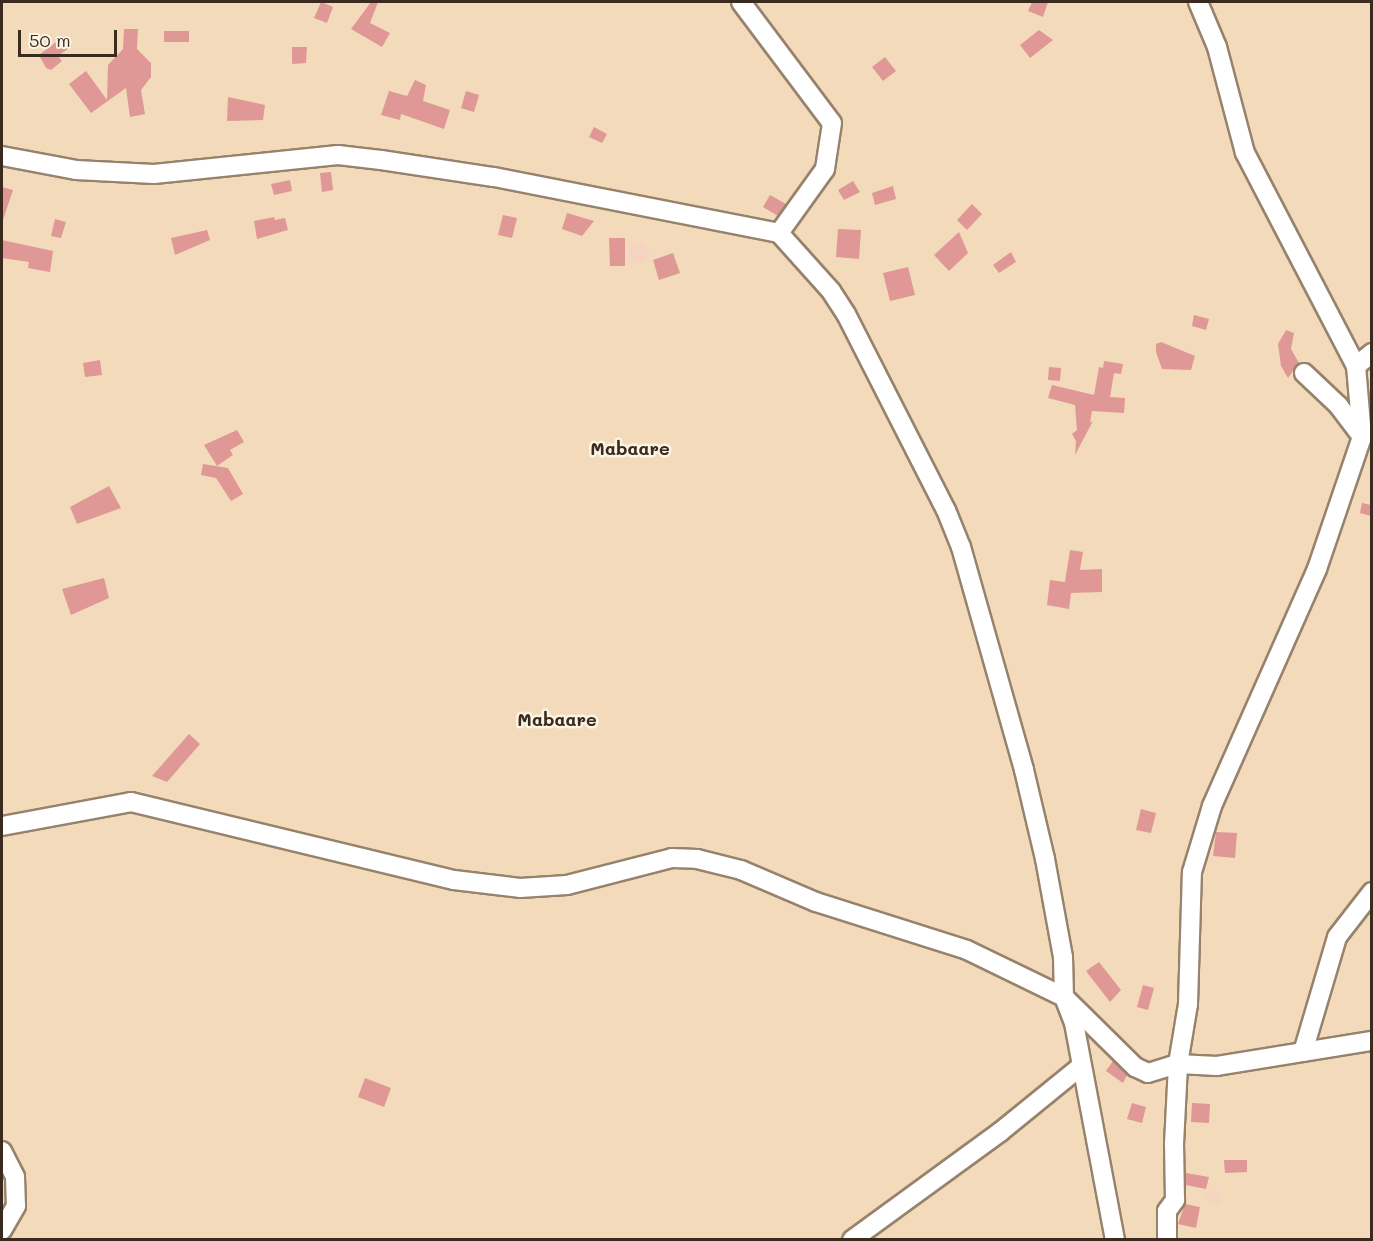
<!DOCTYPE html>
<style>
body{margin:0}
#map{position:relative;width:1373px;height:1241px;overflow:hidden;background:#f3daba;font-family:Mali,sans-serif}
div>[style]{position:absolute}
.built>*{inset:0;background:#f5d3c1}
.round{border-radius:50%}
.building>*{inset:0;background:#df9895}
.roads{filter:drop-shadow(2px 0 #97826c) drop-shadow(-2px 0 #97826c) drop-shadow(0 2px #97826c) drop-shadow(0 -2px #97826c)}
.minor>*{height:18px;margin:-9px;padding:0 9px;transform-origin:9px;border-radius:9px;background:#fff}
span{translate:-50% -50%;white-space:nowrap;text-align:center;line-height:1.15;-webkit-text-stroke:5px #fcf5e5;paint-order:stroke}
.quarter-label{font-size:18px;color:#3b2a1e;font-weight:700}
.frame{position:absolute;inset:0;border:3px solid #3b2a1e;pointer-events:none}
.scale{position:absolute;left:18px;top:30px;width:99px;height:27px;box-sizing:border-box;border:3px solid #3b2a1e;border-top:0;padding-left:8px;font-size:18px;line-height:21px;white-space:nowrap;color:#3b2a1e;-webkit-text-stroke:4px #fcf5e5;paint-order:stroke}
</style>
<div id="map">
<div class="built">
<i class="round" style="left:629px;top:243px;width:20px;height:20px"></i>
<i style="clip-path:polygon(1210px 1191px,1220px 1192px,1218px 1196px,1223px 1197px,1220px 1205px,1204px 1199px)"></i>
</div>
<div class="building">
<i style="clip-path:polygon(321px 2px,333px 7px,327px 23px,314px 18px)"></i>
<i style="clip-path:polygon(371px 2px,378px 2px,370px 23px,390px 33px,382px 47px,351px 29px)"></i>
<i style="clip-path:polygon(1032px 2px,1048px 2px,1043px 17px,1028px 11px)"></i>
<i style="clip-path:polygon(124px 29px,138px 29px,137px 49px,151px 63px,151px 77px,141px 90px,145px 114px,130px 117px,126px 88px,91px 113px,69px 84px,86px 71px,107px 100px,108px 65px,123px 49px)"></i>
<i style="clip-path:polygon(1039px 30px,1053px 40px,1030px 58px,1020px 45px)"></i>
<i style="clip-path:polygon(164px 31px,189px 31px,189px 42px,164px 42px)"></i>
<i style="clip-path:polygon(64px 36px,72px 46px,58px 56px,62px 61px,51px 70px,46px 68px,39px 55px)"></i>
<i style="clip-path:polygon(292px 47px,307px 47px,306px 63px,292px 64px)"></i>
<i style="clip-path:polygon(885px 57px,896px 71px,883px 81px,872px 67px)"></i>
<i style="clip-path:polygon(415px 80px,426px 85px,423px 101px,450px 110px,444px 129px,401px 114px,400px 120px,381px 115px,389px 91px,407px 96px)"></i>
<i style="clip-path:polygon(466px 91px,479px 95px,474px 112px,461px 108px)"></i>
<i style="clip-path:polygon(228px 97px,265px 105px,263px 120px,227px 121px)"></i>
<i style="clip-path:polygon(594px 127px,607px 134px,602px 143px,589px 137px)"></i>
<i style="clip-path:polygon(331px 172px,333px 190px,322px 192px,320px 173px)"></i>
<i style="clip-path:polygon(290px 180px,292px 191px,274px 195px,271px 184px)"></i>
<i style="clip-path:polygon(853px 181px,860px 192px,844px 200px,838px 190px)"></i>
<i style="clip-path:polygon(893px 186px,896px 199px,875px 205px,872px 193px)"></i>
<i style="clip-path:polygon(2px 187px,13px 190px,3px 220px,2px 219px)"></i>
<i style="clip-path:polygon(770px 195px,786px 204px,778px 216px,763px 207px)"></i>
<i style="clip-path:polygon(972px 204px,982px 214px,967px 230px,957px 220px)"></i>
<i style="clip-path:polygon(567px 213px,594px 221px,582px 236px,562px 229px)"></i>
<i style="clip-path:polygon(503px 215px,517px 218px,512px 238px,498px 235px)"></i>
<i style="clip-path:polygon(274px 217px,275px 220px,285px 218px,288px 230px,257px 239px,254px 221px)"></i>
<i style="clip-path:polygon(55px 219px,66px 222px,61px 238px,51px 236px)"></i>
<i style="clip-path:polygon(838px 229px,861px 230px,859px 259px,836px 257px)"></i>
<i style="clip-path:polygon(207px 230px,210px 240px,175px 255px,171px 238px)"></i>
<i style="clip-path:polygon(959px 232px,968px 253px,949px 271px,934px 255px)"></i>
<i style="clip-path:polygon(609px 238px,625px 238px,625px 266px,610px 266px)"></i>
<i style="clip-path:polygon(2px 240px,53px 251px,50px 272px,28px 268px,29px 262px,2px 258px)"></i>
<i style="clip-path:polygon(1011px 252px,1016px 262px,999px 273px,993px 265px)"></i>
<i style="clip-path:polygon(673px 253px,680px 273px,659px 280px,653px 260px)"></i>
<i style="clip-path:polygon(908px 267px,915px 295px,890px 301px,883px 273px)"></i>
<i style="clip-path:polygon(1194px 315px,1209px 319px,1206px 330px,1192px 326px)"></i>
<i style="clip-path:polygon(1286px 330px,1294px 333px,1291px 349px,1299px 363px,1288px 378px,1281px 366px,1278px 344px)"></i>
<i style="clip-path:polygon(1161px 342px,1195px 356px,1191px 370px,1162px 369px,1156px 352px,1156px 344px)"></i>
<i style="clip-path:polygon(100px 360px,102px 375px,85px 377px,83px 363px)"></i>
<i style="clip-path:polygon(1104px 361px,1123px 364px,1121px 374px,1114px 373px,1110px 397px,1125px 398px,1124px 413px,1092px 411px,1090px 423px,1093px 421px,1075px 455px,1076px 441px,1072px 434px,1077px 430px,1075px 405px,1048px 398px,1052px 385px,1094px 395px,1099px 367px,1103px 368px)"></i>
<i style="clip-path:polygon(1049px 367px,1061px 368px,1060px 381px,1048px 380px)"></i>
<i style="clip-path:polygon(237px 430px,244px 442px,230px 450px,233px 455px,217px 466px,204px 445px)"></i>
<i style="clip-path:polygon(203px 464px,228px 468px,243px 494px,231px 501px,216px 478px,201px 475px)"></i>
<i style="clip-path:polygon(109px 486px,121px 508px,77px 524px,70px 507px)"></i>
<i style="clip-path:polygon(1362px 503px,1371px 505px,1371px 516px,1360px 513px)"></i>
<i style="clip-path:polygon(1070px 550px,1083px 552px,1080px 570px,1102px 569px,1102px 592px,1071px 593px,1069px 609px,1047px 605px,1050px 580px,1065px 582px)"></i>
<i style="clip-path:polygon(104px 578px,109px 598px,71px 615px,62px 589px)"></i>
<i style="clip-path:polygon(189px 734px,200px 744px,167px 782px,152px 776px)"></i>
<i style="clip-path:polygon(1141px 809px,1156px 813px,1151px 833px,1136px 830px)"></i>
<i style="clip-path:polygon(1216px 832px,1237px 833px,1235px 858px,1213px 856px)"></i>
<i style="clip-path:polygon(1099px 962px,1121px 990px,1110px 1002px,1086px 971px)"></i>
<i style="clip-path:polygon(1143px 985px,1154px 988px,1148px 1010px,1137px 1007px)"></i>
<i style="clip-path:polygon(1113px 1061px,1127px 1075px,1123px 1083px,1106px 1071px)"></i>
<i style="clip-path:polygon(365px 1078px,391px 1088px,384px 1107px,358px 1097px)"></i>
<i style="clip-path:polygon(1132px 1103px,1146px 1107px,1142px 1123px,1127px 1119px)"></i>
<i style="clip-path:polygon(1192px 1103px,1210px 1104px,1209px 1123px,1191px 1122px)"></i>
<i style="clip-path:polygon(1224px 1160px,1247px 1160px,1247px 1172px,1225px 1173px)"></i>
<i style="clip-path:polygon(1186px 1173px,1209px 1177px,1206px 1189px,1186px 1185px)"></i>
<i style="clip-path:polygon(1185px 1204px,1200px 1207px,1196px 1228px,1178px 1224px)"></i>
</div>
<div class="roads">
<div class="minor">
<i style="left:741px;top:2px;width:151px;rotate:53.1deg"></i>
<i style="left:832px;top:123px;width:47px;rotate:98.7deg"></i>
<i style="left:825px;top:169px;width:79px;rotate:125.7deg"></i>
<i style="left:2px;top:156px;width:75px;rotate:10.7deg"></i>
<i style="left:76px;top:170px;width:78px;rotate:2.9deg"></i>
<i style="left:154px;top:174px;width:185px;rotate:-5.9deg"></i>
<i style="left:338px;top:155px;width:43px;rotate:6.6deg"></i>
<i style="left:381px;top:160px;width:114px;rotate:8.6deg"></i>
<i style="left:494px;top:177px;width:290px;rotate:11.1deg"></i>
<i style="left:779px;top:233px;width:78px;rotate:48.1deg"></i>
<i style="left:831px;top:291px;width:27px;rotate:57deg"></i>
<i style="left:846px;top:314px;width:220px;rotate:63deg"></i>
<i style="left:946px;top:510px;width:40px;rotate:68deg"></i>
<i style="left:961px;top:547px;width:232px;rotate:74.2deg"></i>
<i style="left:1024px;top:770px;width:91px;rotate:76.7deg"></i>
<i style="left:1045px;top:859px;width:100px;rotate:79.6deg"></i>
<i style="left:1063px;top:957px;width:40px;rotate:88.6deg"></i>
<i style="left:1064px;top:997px;width:28px;rotate:69deg"></i>
<i style="left:1074px;top:1023px;width:221px;rotate:79.3deg"></i>
<i style="left:1356px;top:366px;width:21px;rotate:-39deg"></i>
<i style="left:1304px;top:373px;width:47px;rotate:43.3deg"></i>
<i style="left:1338px;top:405px;width:40px;rotate:53deg"></i>
<i style="left:2px;top:826px;width:131px;rotate:-10.5deg"></i>
<i style="left:131px;top:802px;width:332px;rotate:13.6deg"></i>
<i style="left:454px;top:880px;width:66px;rotate:6.9deg"></i>
<i style="left:520px;top:888px;width:47px;rotate:-3.7deg"></i>
<i style="left:567px;top:885px;width:108px;rotate:-14.4deg"></i>
<i style="left:672px;top:858px;width:25px;rotate:2deg"></i>
<i style="left:697px;top:859px;width:45px;rotate:14deg"></i>
<i style="left:741px;top:870px;width:82px;rotate:23.1deg"></i>
<i style="left:816px;top:902px;width:158px;rotate:17.6deg"></i>
<i style="left:967px;top:950px;width:108px;rotate:25.9deg"></i>
<i style="left:1064px;top:997px;width:100px;rotate:44.6deg"></i>
<i style="left:1135px;top:1067px;width:14px;rotate:25deg"></i>
<i style="left:1148px;top:1073px;width:31px;rotate:-17deg"></i>
<i style="left:1178px;top:1064px;width:39px;rotate:3deg"></i>
<i style="left:1217px;top:1066px;width:157px;rotate:-9.2deg"></i>
<i style="left:1303px;top:1052px;width:120px;rotate:-73.5deg"></i>
<i style="left:1337px;top:937px;width:57px;rotate:-52.1deg"></i>
<i style="left:2px;top:1151px;width:29px;rotate:63deg"></i>
<i style="left:15px;top:1177px;width:29px;rotate:88deg"></i>
<i style="left:16px;top:1206px;width:28px;rotate:120deg"></i>
<i style="left:852px;top:1240px;width:183px;rotate:-36.1deg"></i>
<i style="left:1000px;top:1132px;width:103px;rotate:-39.1deg"></i>
<i style="left:1167px;top:1240px;width:29px;rotate:-90deg"></i>
<i style="left:1167px;top:1211px;width:14px;rotate:-54deg"></i>
<i style="left:1175px;top:1200px;width:56px;rotate:-91deg"></i>
<i style="left:1174px;top:1144px;width:80px;rotate:-87.1deg"></i>
<i style="left:1178px;top:1064px;width:61px;rotate:-80.5deg"></i>
<i style="left:1188px;top:1004px;width:132px;rotate:-88.3deg"></i>
<i style="left:1192px;top:872px;width:69px;rotate:-73.1deg"></i>
<i style="left:1212px;top:806px;width:259px;rotate:-66.1deg"></i>
<i style="left:1317px;top:569px;width:139px;rotate:-71.2deg"></i>
<i style="left:1362px;top:437px;width:71px;rotate:-94.8deg"></i>
<i style="left:1356px;top:366px;width:240px;rotate:-117.5deg"></i>
<i style="left:1245px;top:153px;width:110px;rotate:-104.8deg"></i>
<i style="left:1217px;top:47px;width:49px;rotate:-112.9deg"></i>
</div>
</div>
<div class="quarter-label">
<span style="left:630px;top:448px">Mabaare</span>
<span style="left:557px;top:719px">Mabaare</span>
</div>
<div class="frame"></div>
<div class="scale">50 m</div>
</div>
